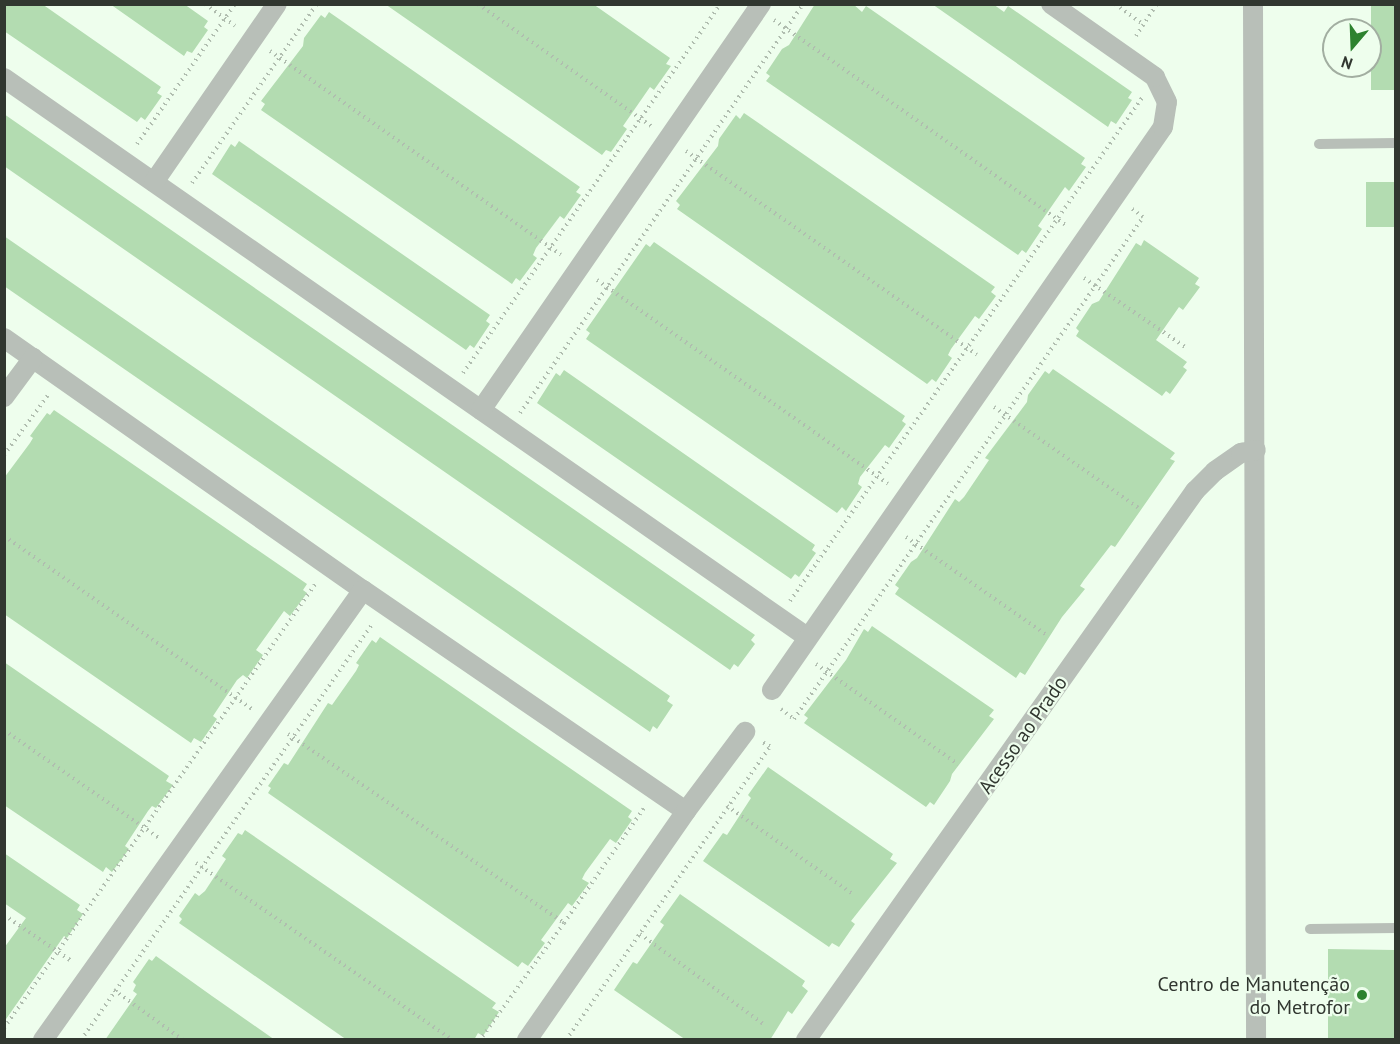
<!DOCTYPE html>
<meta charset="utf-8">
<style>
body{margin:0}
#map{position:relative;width:1400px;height:1044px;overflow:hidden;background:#eefeed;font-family:"PT Sans",sans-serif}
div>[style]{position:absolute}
.building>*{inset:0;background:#b3dcb1}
.path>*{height:4px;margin-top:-2px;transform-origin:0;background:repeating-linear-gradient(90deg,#b0bdaf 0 1.5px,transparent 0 6px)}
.lane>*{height:10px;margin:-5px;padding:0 5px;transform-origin:5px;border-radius:5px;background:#b8bfb8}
.street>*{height:20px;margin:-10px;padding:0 10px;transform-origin:10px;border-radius:10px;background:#b8bfb8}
.dots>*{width:16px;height:16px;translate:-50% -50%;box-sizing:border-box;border:3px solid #eefeed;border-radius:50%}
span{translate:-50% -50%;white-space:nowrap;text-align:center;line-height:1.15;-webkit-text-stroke:4.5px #eefeed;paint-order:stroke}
.street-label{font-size:20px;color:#313730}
.poi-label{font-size:20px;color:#313730}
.right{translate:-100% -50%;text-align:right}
.frame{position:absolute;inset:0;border:6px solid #313730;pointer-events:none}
.north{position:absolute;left:1322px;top:18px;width:60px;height:60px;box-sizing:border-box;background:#eefeed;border:2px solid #a2aea1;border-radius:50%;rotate:199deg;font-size:16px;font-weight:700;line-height:24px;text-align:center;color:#313730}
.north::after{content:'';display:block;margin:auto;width:21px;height:27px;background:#2d822f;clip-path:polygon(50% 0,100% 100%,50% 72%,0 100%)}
</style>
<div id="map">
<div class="building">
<i style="clip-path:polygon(4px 4px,42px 4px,161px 87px,157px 93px,162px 96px,145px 120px,141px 117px,137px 122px,4px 31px)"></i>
<i style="clip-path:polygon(110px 4px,184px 4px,208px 21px,204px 27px,208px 30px,192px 53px,187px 51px,184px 56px)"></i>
<i style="clip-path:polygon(385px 4px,593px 4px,670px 58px,666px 64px,671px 66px,654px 90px,650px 87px,623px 126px,627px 129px,611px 152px,606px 150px,602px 155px)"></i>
<i style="clip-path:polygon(815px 4px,853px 4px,862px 12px,866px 6px,1085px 158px,1081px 164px,1086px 167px,1069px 191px,1065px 187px,1038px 226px,1042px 229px,1026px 253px,1022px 250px,1018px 255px,766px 81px,770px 76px,766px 73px,782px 49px,789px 45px)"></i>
<i style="clip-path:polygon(932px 4px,993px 4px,1004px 12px,1008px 6px,1132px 92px,1128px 98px,1132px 100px,1116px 124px,1111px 121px,1108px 127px)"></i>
<i style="clip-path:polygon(1371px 4px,1395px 4px,1395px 90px,1371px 90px)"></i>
<i style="clip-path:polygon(329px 12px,580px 187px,576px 192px,581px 195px,564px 219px,560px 216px,536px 248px,533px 255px,537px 258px,520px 281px,516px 278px,512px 284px,261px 110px,265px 104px,261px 101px,303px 46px,304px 38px,321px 15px,325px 18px)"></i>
<i style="clip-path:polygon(744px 113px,995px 287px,991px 292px,996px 296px,979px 319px,975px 316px,951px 349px,948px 355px,952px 358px,936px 382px,932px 379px,927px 384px,677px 209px,680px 205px,676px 201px,718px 146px,719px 139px,736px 115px,740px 119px)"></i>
<i style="clip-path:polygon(4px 114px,755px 635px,751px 640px,755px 644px,738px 667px,734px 664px,730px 670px,4px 166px)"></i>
<i style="clip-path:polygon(239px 141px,490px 315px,486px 321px,490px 324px,474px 348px,470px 345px,466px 350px,212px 174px,231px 144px,235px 147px)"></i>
<i style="clip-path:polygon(1366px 182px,1395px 182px,1395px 227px,1366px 227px)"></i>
<i style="clip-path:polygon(4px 236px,670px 696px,667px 701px,673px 705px,657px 729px,653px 726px,650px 732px,4px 286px)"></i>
<i style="clip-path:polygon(1144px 240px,1199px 278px,1195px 284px,1200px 287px,1183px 310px,1179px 307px,1156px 340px,1187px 362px,1183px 367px,1187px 370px,1170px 394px,1166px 391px,1162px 396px,1076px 336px,1079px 331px,1076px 328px,1092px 304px,1099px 301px,1136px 243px,1141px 246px)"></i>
<i style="clip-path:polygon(654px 242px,905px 416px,902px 421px,906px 424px,889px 448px,885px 445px,860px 477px,858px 484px,862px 487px,846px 511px,842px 507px,837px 513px,586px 339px,590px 333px,586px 330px,646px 244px,650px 247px)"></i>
<i style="clip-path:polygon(1053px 369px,1175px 453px,1170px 459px,1175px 461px,1115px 547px,1111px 545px,1084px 580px,1080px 586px,1085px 589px,1062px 617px,1025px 675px,1020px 672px,1016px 678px,895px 594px,899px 588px,895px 585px,911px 562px,917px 558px,955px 499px,959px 502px,964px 497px,989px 460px,985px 458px,1027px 402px,1028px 395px,1045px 371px,1049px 374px)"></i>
<i style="clip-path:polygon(564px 370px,815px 545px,812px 550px,816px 553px,799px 577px,795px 574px,791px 579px,537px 403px,556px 373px,560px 376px)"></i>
<i style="clip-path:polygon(54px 410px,307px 584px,303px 590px,307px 593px,290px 616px,284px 611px,256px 650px,263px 655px,247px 678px,243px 675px,237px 680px,213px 716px,217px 719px,201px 742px,194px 738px,191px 743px,4px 614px,4px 478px,30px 443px,33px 438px,30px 436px,47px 413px,50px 415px)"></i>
<i style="clip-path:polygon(872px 626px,994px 710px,989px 716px,994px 719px,952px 774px,950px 781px,934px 805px,930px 802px,926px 807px,804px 723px,808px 718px,804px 715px,846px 660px,864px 629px,868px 632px)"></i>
<i style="clip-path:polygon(380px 637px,632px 811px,628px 817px,632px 820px,616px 843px,610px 839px,585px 873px,582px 879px,589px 883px,572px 906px,568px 903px,541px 940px,545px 943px,528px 966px,522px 962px,518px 967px,268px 793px,271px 788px,268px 786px,284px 763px,288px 765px,328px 703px,332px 705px,356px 671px,359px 665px,356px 663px,372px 640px,376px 643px)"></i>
<i style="clip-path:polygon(4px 662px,169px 776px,166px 781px,173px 785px,156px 808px,152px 806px,148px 811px,125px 846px,129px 849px,112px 872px,106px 867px,103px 872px,4px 805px)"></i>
<i style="clip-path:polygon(768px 767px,893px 854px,890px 859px,897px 863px,851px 921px,855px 924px,839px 947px,832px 943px,829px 947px,703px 861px,723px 833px,727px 835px,751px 798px,748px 795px)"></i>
<i style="clip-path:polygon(245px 830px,496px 1003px,492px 1008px,499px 1012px,483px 1036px,478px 1033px,474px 1040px,347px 1040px,179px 923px,182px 919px,179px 916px,195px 893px,199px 896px,205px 891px,226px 859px,222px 856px,238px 833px,242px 835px)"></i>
<i style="clip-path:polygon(4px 853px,80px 905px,77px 910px,83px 914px,67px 938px,64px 936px,4px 1022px,4px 948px,26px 918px,4px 903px)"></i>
<i style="clip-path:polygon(680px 894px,805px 981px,802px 986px,808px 991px,792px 1014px,788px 1011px,770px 1040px,686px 1040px,614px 990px,633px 962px,637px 964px,664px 925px,660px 922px)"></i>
<i style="clip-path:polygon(1328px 949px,1395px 950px,1395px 1040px,1328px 1040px)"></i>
<i style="clip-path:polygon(156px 956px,212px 996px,275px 1040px,105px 1040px,137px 994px,133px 991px,136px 985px,133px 982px,149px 959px,152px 961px)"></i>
</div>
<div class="path">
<i style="left:205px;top:4px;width:37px;rotate:36deg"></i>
<i style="left:478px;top:4px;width:212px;rotate:35.2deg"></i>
<i style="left:1115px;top:4px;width:34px;rotate:36deg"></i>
<i style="left:774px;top:20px;width:358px;rotate:35.1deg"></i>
<i style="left:1136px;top:36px;width:38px;rotate:-57deg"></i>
<i style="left:270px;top:51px;width:355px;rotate:35deg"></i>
<i style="left:137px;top:144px;width:171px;rotate:-55deg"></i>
<i style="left:686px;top:151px;width:355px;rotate:35deg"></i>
<i style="left:192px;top:183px;width:218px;rotate:-55.1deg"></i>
<i style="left:1084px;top:278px;width:122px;rotate:34.3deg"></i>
<i style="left:597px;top:280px;width:355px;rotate:35deg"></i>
<i style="left:463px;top:373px;width:450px;rotate:-55.1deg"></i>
<i style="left:994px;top:407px;width:177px;rotate:34.9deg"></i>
<i style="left:520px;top:413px;width:497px;rotate:-55.3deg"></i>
<i style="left:4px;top:455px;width:74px;rotate:-53.7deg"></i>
<i style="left:4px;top:536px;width:302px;rotate:34.9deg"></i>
<i style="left:906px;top:537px;width:173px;rotate:34.9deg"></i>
<i style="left:790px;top:601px;width:614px;rotate:-55.02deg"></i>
<i style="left:816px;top:664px;width:174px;rotate:35.2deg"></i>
<i style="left:781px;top:709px;width:16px;rotate:38deg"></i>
<i style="left:794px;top:719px;width:611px;rotate:-55.19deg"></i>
<i style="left:1143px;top:217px;width:15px;rotate:-143deg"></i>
<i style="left:4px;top:730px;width:190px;rotate:34.9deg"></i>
<i style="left:288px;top:734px;width:335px;rotate:34.4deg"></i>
<i style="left:564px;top:923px;width:144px;rotate:125.7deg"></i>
<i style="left:727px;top:806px;width:155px;rotate:35deg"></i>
<i style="left:196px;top:863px;width:312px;rotate:34.6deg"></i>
<i style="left:4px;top:915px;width:83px;rotate:34.3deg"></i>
<i style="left:564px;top:923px;width:140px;rotate:-55.2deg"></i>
<i style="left:640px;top:934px;width:155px;rotate:36.1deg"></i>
<i style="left:114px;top:990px;width:85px;rotate:35.9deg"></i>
<i style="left:4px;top:1028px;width:543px;rotate:-54.96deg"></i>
<i style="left:81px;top:1040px;width:509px;rotate:-55deg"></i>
<i style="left:566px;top:1040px;width:358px;rotate:-55.2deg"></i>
<i style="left:770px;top:746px;width:9px;rotate:-153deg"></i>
</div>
<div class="lane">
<i style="left:1319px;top:144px;width:77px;rotate:-0.7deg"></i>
<i style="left:1310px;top:929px;width:86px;rotate:-0.7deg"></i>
</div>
<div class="street">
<i style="left:1253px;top:4px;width:1036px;rotate:89.83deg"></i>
<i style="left:4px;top:78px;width:978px;rotate:34.84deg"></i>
<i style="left:154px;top:182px;width:216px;rotate:-55.4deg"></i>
<i style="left:4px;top:338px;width:439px;rotate:35.1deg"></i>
<i style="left:363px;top:590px;width:391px;rotate:34.4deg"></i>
<i style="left:4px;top:397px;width:49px;rotate:-53.4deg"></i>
<i style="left:481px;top:410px;width:493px;rotate:-55.4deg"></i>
<i style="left:772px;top:690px;width:685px;rotate:-55.22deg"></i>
<i style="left:1163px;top:127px;width:25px;rotate:-81deg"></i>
<i style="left:1167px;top:102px;width:28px;rotate:-116deg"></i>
<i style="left:1155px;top:77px;width:127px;rotate:-144.9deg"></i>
<i style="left:43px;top:1040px;width:552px;rotate:-54.58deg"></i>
<i style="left:527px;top:1040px;width:279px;rotate:-55.2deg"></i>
<i style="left:686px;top:811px;width:99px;rotate:-53.2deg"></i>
<i style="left:806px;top:1040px;width:673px;rotate:-54.68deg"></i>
<i style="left:1195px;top:491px;width:28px;rotate:-45deg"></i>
<i style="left:1215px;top:471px;width:32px;rotate:-35deg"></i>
<i style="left:1241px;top:453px;width:15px;rotate:-11deg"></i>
</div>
<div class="dots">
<i style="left:1362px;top:995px;background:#2d822f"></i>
</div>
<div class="street-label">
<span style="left:1023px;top:735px;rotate:-55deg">Acesso ao Prado</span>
</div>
<div class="poi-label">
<span class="right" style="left:1350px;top:996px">Centro de Manutenção<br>do Metrofor</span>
</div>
<div class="frame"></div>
<div class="north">N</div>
</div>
